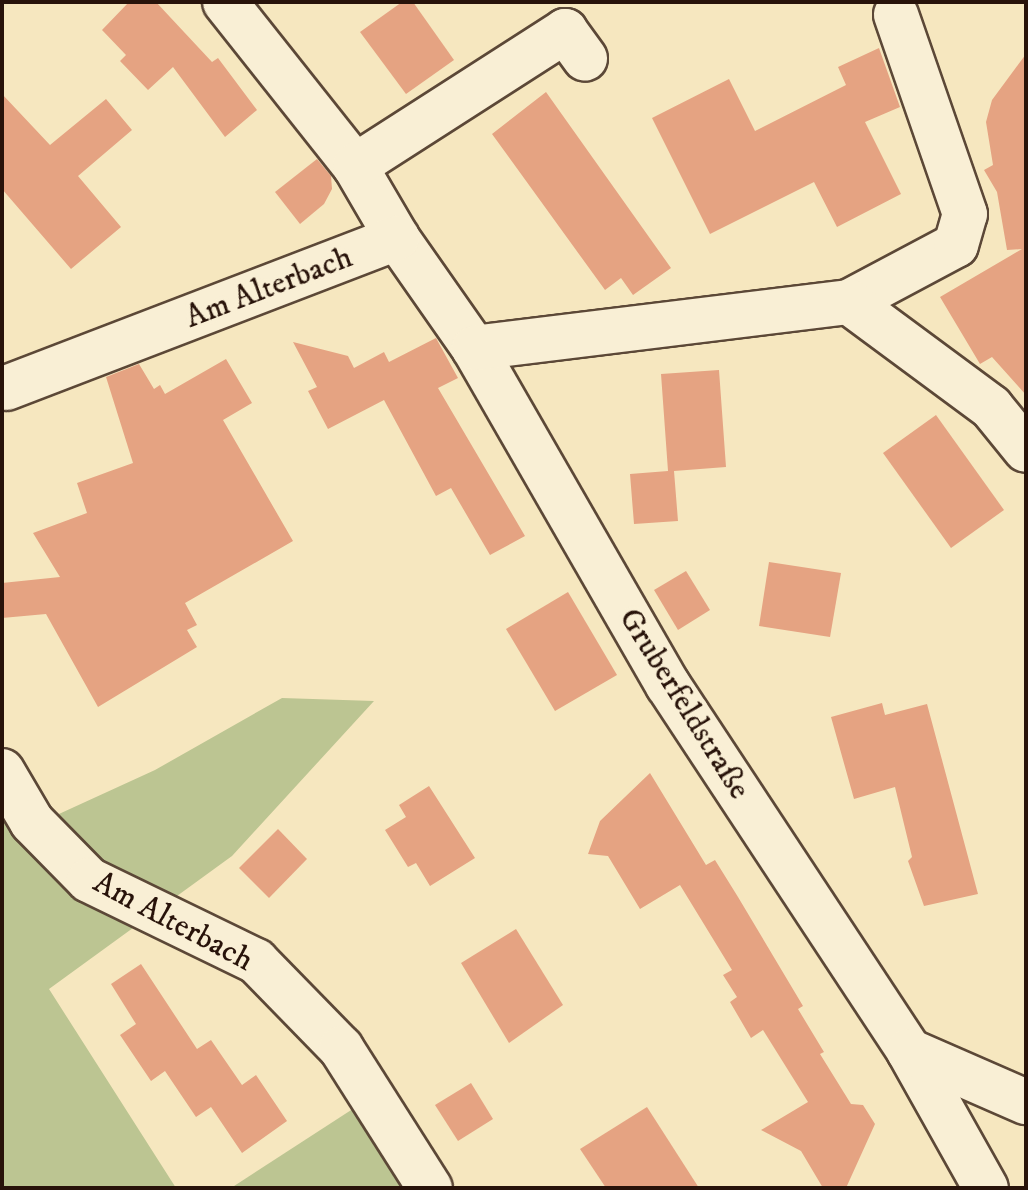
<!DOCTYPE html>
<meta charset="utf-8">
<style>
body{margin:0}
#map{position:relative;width:1028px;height:1190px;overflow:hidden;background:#f6e7bf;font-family:"IM FELL DW Pica",serif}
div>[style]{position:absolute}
.green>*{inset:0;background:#bcc592}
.building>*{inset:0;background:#e5a382}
.roads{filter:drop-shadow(2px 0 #5c4837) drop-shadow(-2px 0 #5c4837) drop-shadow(0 2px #5c4837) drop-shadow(0 -2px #5c4837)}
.minor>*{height:44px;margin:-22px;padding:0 22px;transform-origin:22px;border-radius:22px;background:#f9efd5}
span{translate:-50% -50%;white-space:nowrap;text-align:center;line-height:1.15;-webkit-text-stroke:8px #f9efd5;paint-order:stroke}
.street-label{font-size:32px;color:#28130a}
.frame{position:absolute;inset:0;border:4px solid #28130a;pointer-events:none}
</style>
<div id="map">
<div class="green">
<i style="clip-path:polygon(282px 698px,374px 701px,232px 856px,49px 989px,176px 1188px,2px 1188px,2px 794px,48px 819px,155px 770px)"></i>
<i style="clip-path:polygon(362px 1103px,416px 1188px,231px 1188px)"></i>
</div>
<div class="building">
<i style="clip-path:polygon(129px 2px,156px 2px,212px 62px,218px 58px,257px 110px,225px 137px,173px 67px,148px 90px,120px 61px,126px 55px,102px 30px)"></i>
<i style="clip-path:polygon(402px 2px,413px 2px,454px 60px,406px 94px,360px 32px)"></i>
<i style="clip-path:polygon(879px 48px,900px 107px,865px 122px,901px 194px,837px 227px,814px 182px,710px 234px,652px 118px,729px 79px,755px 131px,846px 85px,838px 67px)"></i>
<i style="clip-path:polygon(1026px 54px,1026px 395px,992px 357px,980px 364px,940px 297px,1022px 249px,1007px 250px,997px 192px,984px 170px,993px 165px,986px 122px,992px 100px)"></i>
<i style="clip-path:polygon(546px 92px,671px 268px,633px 295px,621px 278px,605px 290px,492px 134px)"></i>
<i style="clip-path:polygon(2px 94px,50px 145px,106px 99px,132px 130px,78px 176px,121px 227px,71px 269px,2px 189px)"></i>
<i style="clip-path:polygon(317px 159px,331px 176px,332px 189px,324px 204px,300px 224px,275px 192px)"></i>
<i style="clip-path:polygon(436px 338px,458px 378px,438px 388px,525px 536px,490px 555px,451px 488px,436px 496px,384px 400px,328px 429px,308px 391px,317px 387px,293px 342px,348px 356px,354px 368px,384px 352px,389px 362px)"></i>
<i style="clip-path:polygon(226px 359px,252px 403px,223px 420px,293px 541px,185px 603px,197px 625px,187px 630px,197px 647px,98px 707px,46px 614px,2px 618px,2px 583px,60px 577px,33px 533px,87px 513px,77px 483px,133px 463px,106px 377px,139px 364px,154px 389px,160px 385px,165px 394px)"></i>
<i style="clip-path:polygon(719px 370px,726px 467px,674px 471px,678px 521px,634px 524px,630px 474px,668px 471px,661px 374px)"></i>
<i style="clip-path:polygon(936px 415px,1004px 510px,951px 548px,883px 453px)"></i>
<i style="clip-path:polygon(769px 562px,841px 573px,830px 637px,759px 626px)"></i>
<i style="clip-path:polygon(686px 571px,710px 610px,678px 630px,654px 590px)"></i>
<i style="clip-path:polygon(568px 592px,617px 675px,555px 711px,506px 629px)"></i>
<i style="clip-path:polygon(882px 703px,885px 715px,927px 704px,978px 894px,924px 906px,908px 861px,912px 857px,895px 787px,854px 799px,831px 717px)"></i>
<i style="clip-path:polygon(650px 773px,706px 865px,715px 860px,738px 897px,803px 1006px,798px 1009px,824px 1052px,820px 1054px,851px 1104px,863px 1105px,875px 1124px,846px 1188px,823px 1188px,801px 1151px,761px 1130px,808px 1102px,763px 1030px,751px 1038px,730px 1002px,737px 997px,723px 975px,732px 970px,680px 885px,640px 909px,608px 856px,588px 854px,600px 821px)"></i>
<i style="clip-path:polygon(429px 786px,475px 858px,430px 886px,416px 863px,408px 867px,385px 830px,406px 817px,399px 805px)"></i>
<i style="clip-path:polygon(278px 829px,307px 859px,269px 898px,239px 868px)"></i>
<i style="clip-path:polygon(516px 929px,563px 1005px,509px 1043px,461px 963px)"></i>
<i style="clip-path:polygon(141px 964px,197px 1049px,211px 1040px,242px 1085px,256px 1075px,287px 1121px,242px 1153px,211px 1107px,196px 1117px,165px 1071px,151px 1081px,120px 1035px,136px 1024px,111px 984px)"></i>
<i style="clip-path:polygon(471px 1083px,493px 1119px,458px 1141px,435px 1105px)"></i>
<i style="clip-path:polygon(647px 1107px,699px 1188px,606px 1188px,580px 1149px)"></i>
</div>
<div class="roads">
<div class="minor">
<i style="left:225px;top:2px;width:209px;rotate:51.6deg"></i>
<i style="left:355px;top:166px;width:83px;rotate:59.7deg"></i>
<i style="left:397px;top:238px;width:134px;rotate:55deg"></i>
<i style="left:474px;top:348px;width:389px;rotate:60.1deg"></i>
<i style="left:668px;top:685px;width:438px;rotate:56.6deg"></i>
<i style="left:909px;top:1051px;width:157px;rotate:60.7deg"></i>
<i style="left:355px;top:166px;width:250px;rotate:-32.7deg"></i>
<i style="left:565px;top:31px;width:34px;rotate:54deg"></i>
<i style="left:849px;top:302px;width:121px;rotate:-28deg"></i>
<i style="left:956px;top:245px;width:32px;rotate:-74deg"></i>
<i style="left:965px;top:214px;width:211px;rotate:-109.1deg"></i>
<i style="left:474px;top:348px;width:378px;rotate:-7deg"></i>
<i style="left:849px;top:302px;width:177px;rotate:36.5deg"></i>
<i style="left:991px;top:407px;width:55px;rotate:50.9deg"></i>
<i style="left:6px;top:388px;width:419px;rotate:-21deg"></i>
<i style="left:2px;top:771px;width:59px;rotate:59.5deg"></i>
<i style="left:32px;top:822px;width:81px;rotate:45.5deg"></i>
<i style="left:89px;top:880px;width:186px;rotate:25.9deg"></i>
<i style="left:256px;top:961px;width:122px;rotate:45.7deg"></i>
<i style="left:341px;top:1048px;width:166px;rotate:57.6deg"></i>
<i style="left:909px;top:1051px;width:128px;rotate:23.6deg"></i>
</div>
</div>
<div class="street-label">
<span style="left:269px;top:288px;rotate:-21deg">Am Alterbach</span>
<span style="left:684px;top:704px;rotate:58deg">Gruberfeldstraße</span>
<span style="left:173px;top:922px;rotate:28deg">Am Alterbach</span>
</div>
<div class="frame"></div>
</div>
